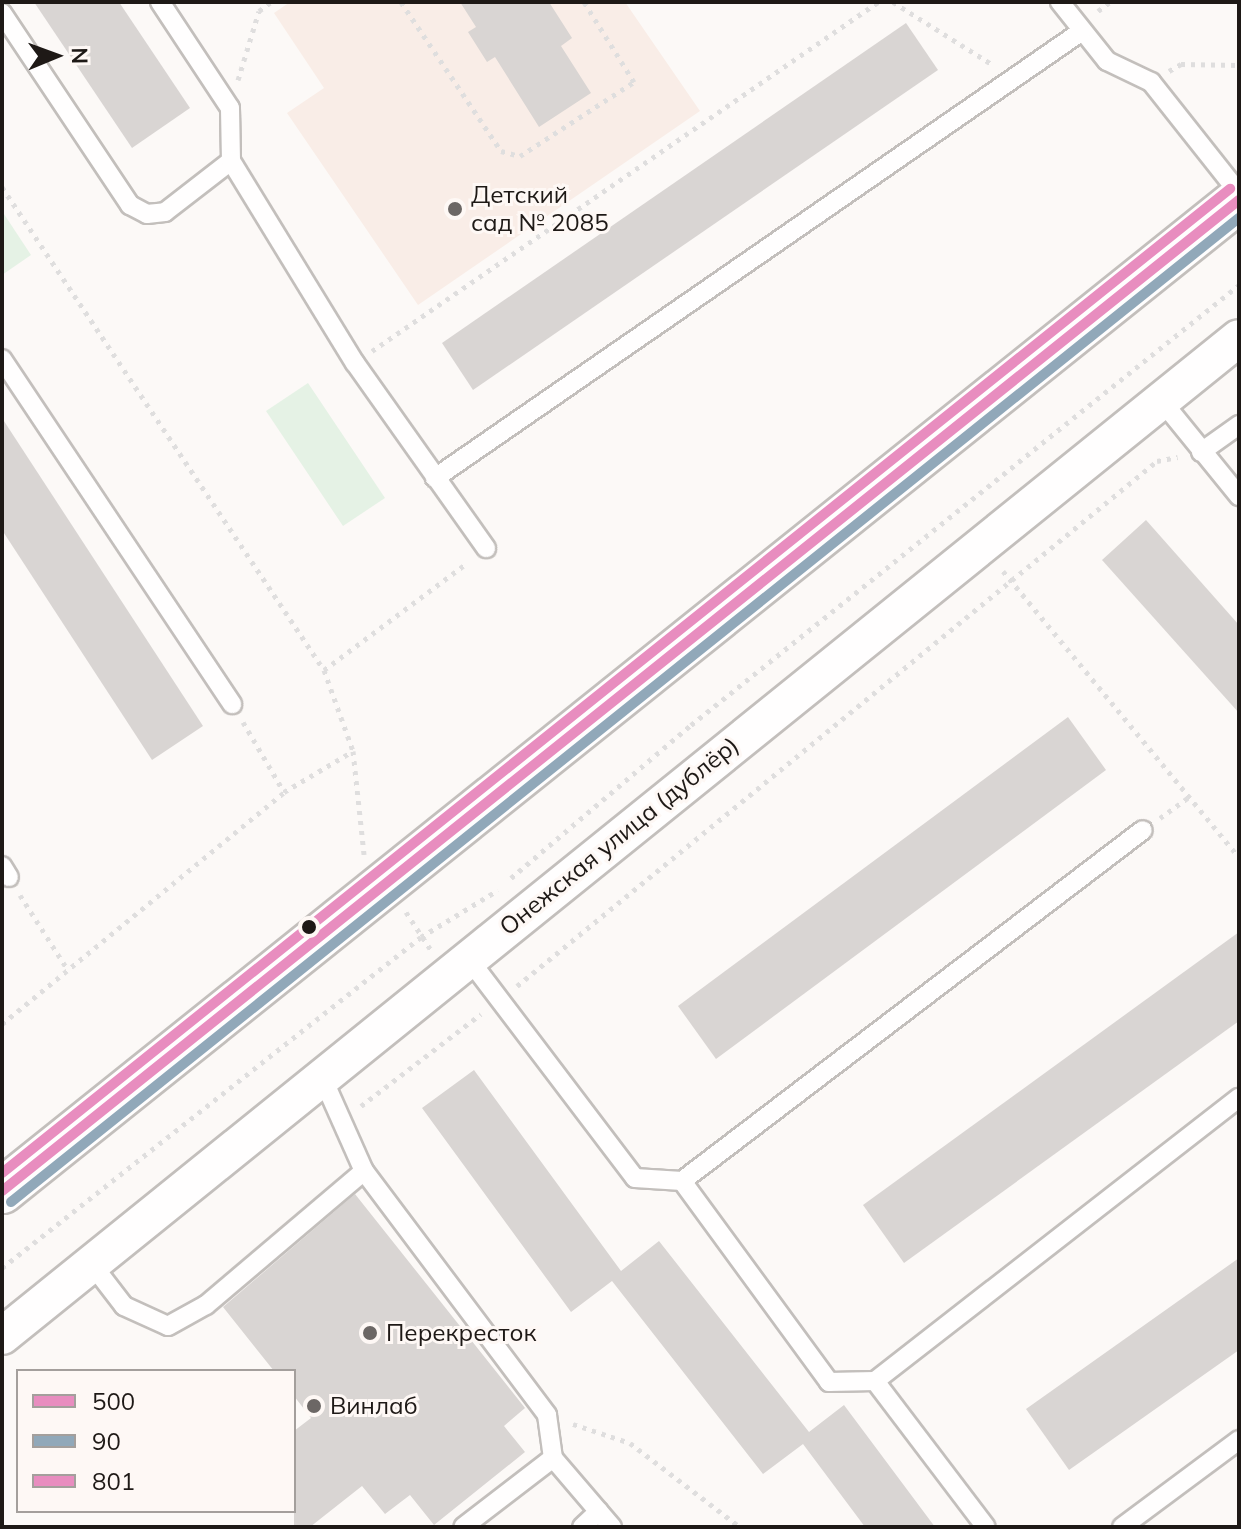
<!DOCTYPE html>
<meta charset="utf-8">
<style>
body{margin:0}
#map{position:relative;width:1241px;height:1529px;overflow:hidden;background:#fcf9f7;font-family:Mulish,sans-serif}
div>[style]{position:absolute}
.built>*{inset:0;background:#f9ede7}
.green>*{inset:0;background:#e5f2e5}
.building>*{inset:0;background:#d9d5d3}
.path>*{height:5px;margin-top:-2.5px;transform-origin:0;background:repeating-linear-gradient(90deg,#dfdede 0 4px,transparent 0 10px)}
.roads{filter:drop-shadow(2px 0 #c3bfbc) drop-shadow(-2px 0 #c3bfbc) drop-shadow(0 2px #c3bfbc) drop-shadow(0 -2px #c3bfbc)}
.service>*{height:18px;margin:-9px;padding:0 9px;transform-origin:9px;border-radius:9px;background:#fffefe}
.minor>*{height:36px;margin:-18px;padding:0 18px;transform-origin:18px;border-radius:18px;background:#fffefe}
.secondary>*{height:44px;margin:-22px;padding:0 22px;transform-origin:22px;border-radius:22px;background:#fffefe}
.bus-1>*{height:10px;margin:-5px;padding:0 5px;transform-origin:5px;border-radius:5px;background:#e88dbf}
.bus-2>*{height:10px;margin:-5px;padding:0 5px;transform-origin:5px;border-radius:5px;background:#91a8b9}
.bus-3>*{height:10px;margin:-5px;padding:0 5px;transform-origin:5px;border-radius:5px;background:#e88dbf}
.dots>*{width:22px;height:22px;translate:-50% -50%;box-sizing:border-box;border:4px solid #fef8f5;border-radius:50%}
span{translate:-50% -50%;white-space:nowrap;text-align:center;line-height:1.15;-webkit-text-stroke:6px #fef8f5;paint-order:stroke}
.poi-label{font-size:24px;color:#1e1916}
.left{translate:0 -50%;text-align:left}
.street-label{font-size:24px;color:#1e1916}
.frame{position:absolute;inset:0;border:4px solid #1e1916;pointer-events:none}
.legend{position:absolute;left:16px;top:1369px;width:280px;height:144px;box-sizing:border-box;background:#fef8f5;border:2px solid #a49f9c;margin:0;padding:10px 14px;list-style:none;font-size:24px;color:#1e1916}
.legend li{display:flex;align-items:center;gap:16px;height:40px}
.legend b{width:40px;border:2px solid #a49f9c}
.north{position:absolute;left:16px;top:16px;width:80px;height:80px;-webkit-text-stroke:6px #fef8f5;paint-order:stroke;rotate:89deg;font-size:22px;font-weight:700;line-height:32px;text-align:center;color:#1e1916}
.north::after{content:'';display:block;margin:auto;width:28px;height:36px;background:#1e1916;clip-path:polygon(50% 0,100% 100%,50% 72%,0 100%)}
</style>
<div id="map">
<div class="built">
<i style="clip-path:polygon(290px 2px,625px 2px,700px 111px,418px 305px,287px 113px,324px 88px,274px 13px)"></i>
</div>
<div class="green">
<i style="clip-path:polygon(2px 211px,31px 255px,2px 275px)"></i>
<i style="clip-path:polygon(308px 383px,385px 498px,343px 526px,266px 411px)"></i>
</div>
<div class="building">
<i style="clip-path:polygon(34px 2px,119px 2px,190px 108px,132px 148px)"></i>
<i style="clip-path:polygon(460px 2px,549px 2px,572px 38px,561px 46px,591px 93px,539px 127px,495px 57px,487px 62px,468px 32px,476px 27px)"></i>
<i style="clip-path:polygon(906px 23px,938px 70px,473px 390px,442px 343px)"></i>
<i style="clip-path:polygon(2px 418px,203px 726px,152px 760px,2px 530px)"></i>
<i style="clip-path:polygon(1146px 520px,1239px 625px,1239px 713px,1102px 560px)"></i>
<i style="clip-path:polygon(1068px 717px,1106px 770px,716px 1059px,678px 1006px)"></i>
<i style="clip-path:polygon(1239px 932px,1239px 1021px,904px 1263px,863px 1205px)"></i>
<i style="clip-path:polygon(474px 1070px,621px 1271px,659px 1241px,809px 1432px,844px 1405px,935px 1527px,865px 1527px,803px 1444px,763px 1474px,612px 1281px,571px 1312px,422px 1108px)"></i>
<i style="clip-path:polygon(355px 1194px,525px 1408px,504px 1426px,525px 1452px,434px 1525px,410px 1495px,385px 1514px,362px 1486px,310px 1527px,294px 1527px,294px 1431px,311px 1418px,294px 1396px,294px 1371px,274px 1371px,223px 1307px)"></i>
<i style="clip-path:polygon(1239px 1258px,1239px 1350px,1069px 1470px,1026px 1409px)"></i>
</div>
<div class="path">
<i style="left:401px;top:2px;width:179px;rotate:56.1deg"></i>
<i style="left:501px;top:151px;width:20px;rotate:15deg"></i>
<i style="left:520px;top:156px;width:136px;rotate:-33deg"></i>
<i style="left:634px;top:82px;width:94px;rotate:-122deg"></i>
<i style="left:893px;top:2px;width:118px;rotate:32.2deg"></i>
<i style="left:1098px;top:11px;width:15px;rotate:-37deg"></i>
<i style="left:1169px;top:71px;width:14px;rotate:-30deg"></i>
<i style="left:1181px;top:64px;width:58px;rotate:1deg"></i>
<i style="left:238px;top:80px;width:72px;rotate:-73.1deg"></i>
<i style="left:259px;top:11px;width:15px;rotate:-37deg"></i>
<i style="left:2px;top:187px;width:580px;rotate:56.31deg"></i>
<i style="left:324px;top:670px;width:86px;rotate:70.3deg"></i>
<i style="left:353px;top:751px;width:104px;rotate:83.9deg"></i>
<i style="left:372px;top:351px;width:615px;rotate:-34.59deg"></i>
<i style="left:1003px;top:571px;width:371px;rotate:50.5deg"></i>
<i style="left:324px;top:670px;width:179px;rotate:-36.8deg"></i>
<i style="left:243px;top:722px;width:81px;rotate:59.6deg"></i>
<i style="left:1160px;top:818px;width:37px;rotate:-36deg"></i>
<i style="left:511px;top:878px;width:236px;rotate:-40.4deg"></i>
<i style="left:691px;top:725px;width:703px;rotate:-38.76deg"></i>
<i style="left:20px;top:895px;width:89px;rotate:57.4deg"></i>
<i style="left:406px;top:912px;width:45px;rotate:56.7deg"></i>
<i style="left:517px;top:986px;width:828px;rotate:-39.36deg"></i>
<i style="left:1157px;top:461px;width:21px;rotate:-11deg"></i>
<i style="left:2px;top:1024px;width:365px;rotate:-39.4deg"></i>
<i style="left:284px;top:792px;width:80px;rotate:-30.7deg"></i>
<i style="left:361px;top:1106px;width:151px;rotate:-37.5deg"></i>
<i style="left:2px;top:1268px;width:534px;rotate:-38.31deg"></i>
<i style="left:421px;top:937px;width:90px;rotate:-31.4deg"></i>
<i style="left:573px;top:1424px;width:60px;rotate:18.4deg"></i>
<i style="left:630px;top:1443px;width:138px;rotate:37.4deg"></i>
</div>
<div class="roads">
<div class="service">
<i style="left:1060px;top:2px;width:75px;rotate:51.5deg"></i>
<i style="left:1107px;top:61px;width:49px;rotate:25.5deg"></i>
<i style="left:1151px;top:82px;width:142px;rotate:51.6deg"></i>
<i style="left:2px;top:13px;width:231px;rotate:56.3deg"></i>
<i style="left:130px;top:205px;width:19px;rotate:28deg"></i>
<i style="left:147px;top:214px;width:18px;rotate:-6deg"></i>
<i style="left:165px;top:212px;width:83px;rotate:-37.7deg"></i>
<i style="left:231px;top:161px;width:53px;rotate:-91.1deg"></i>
<i style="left:230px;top:108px;width:127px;rotate:-123.4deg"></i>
<i style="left:231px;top:161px;width:237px;rotate:58.5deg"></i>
<i style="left:355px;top:363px;width:227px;rotate:54.7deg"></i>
<i style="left:2px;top:359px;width:415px;rotate:56.3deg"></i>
<i style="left:1161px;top:400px;width:124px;rotate:50.9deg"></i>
<i style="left:1201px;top:452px;width:47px;rotate:-35.4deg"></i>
<i style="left:435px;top:478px;width:786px;rotate:-34.64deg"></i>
<i style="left:2px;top:866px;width:13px;rotate:58deg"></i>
<i style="left:468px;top:958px;width:276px;rotate:52.8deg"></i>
<i style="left:635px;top:1178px;width:47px;rotate:3.7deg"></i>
<i style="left:682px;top:1181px;width:249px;rotate:53.8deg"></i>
<i style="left:829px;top:1382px;width:46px;rotate:-1.2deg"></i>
<i style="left:875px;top:1381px;width:183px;rotate:52.8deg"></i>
<i style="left:323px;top:1079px;width:101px;rotate:66deg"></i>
<i style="left:364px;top:1171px;width:305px;rotate:53.1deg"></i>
<i style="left:547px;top:1415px;width:43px;rotate:82.1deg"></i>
<i style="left:553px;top:1458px;width:113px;rotate:142.5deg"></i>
<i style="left:682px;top:1181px;width:579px;rotate:-37.29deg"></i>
<i style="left:91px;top:1263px;width:54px;rotate:52.5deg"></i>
<i style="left:124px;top:1306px;width:48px;rotate:24.4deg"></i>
<i style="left:168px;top:1326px;width:43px;rotate:-28.9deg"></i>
<i style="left:206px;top:1305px;width:207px;rotate:-40.3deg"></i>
<i style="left:875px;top:1381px;width:461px;rotate:-37.9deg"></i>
<i style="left:553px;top:1458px;width:91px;rotate:49.5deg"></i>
<i style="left:582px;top:1527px;width:23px;rotate:-43deg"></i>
<i style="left:1122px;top:1527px;width:146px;rotate:-36.6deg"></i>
</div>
<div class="minor">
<i style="left:2px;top:1336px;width:1589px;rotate:-38.9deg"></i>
</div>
<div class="secondary">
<i style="left:2px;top:1191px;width:1585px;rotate:-38.7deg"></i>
</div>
</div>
<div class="bus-1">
<i style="left:2px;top:1191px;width:1585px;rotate:-38.7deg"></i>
</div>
<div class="bus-2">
<i style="left:11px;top:1202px;width:1574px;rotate:-38.71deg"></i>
</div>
<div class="bus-3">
<i style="left:2px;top:1173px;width:1574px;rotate:-38.71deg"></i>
</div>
<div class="dots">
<i style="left:455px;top:209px;background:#6c6765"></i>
<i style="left:309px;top:927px;background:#1e1916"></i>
<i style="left:370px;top:1333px;background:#6c6765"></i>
<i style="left:314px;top:1406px;background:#6c6765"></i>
</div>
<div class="poi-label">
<span class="left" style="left:471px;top:209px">Детский<br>сад № 2085</span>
<span class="left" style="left:386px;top:1333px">Перекресток</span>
<span class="left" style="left:330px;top:1406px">Винлаб</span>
</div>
<div class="street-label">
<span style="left:619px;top:836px;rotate:-39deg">Онежская улица (дублёр)</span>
</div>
<div class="frame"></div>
<ul class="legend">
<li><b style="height:10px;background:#e88dbf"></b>500</li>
<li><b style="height:10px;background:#91a8b9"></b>90</li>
<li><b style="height:10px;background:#e88dbf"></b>801</li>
</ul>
<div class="north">N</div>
</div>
